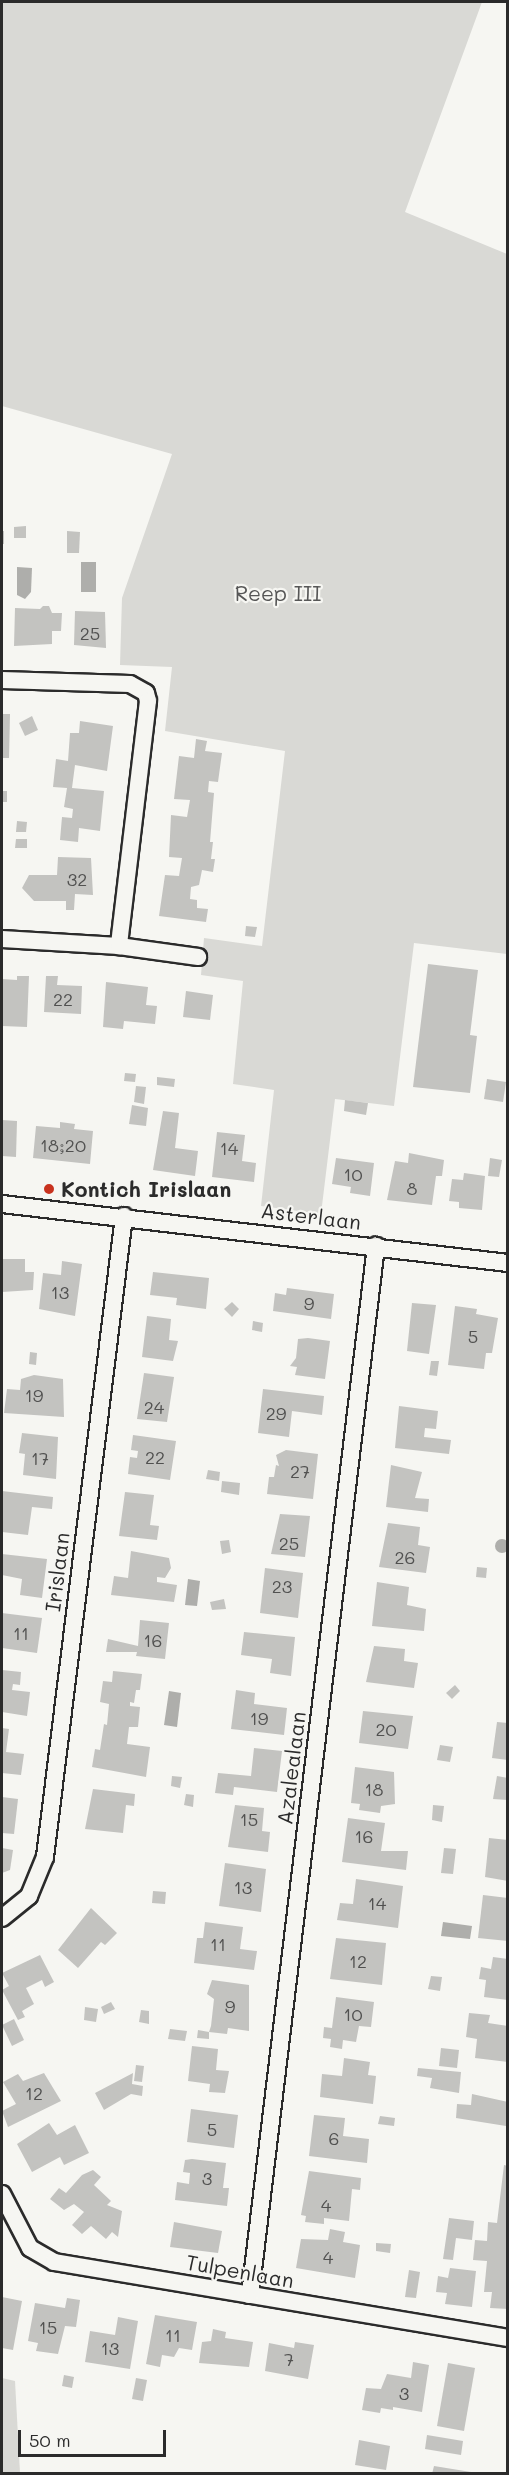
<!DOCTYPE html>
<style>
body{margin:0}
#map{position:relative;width:509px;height:2475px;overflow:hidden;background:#f6f6f2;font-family:Mali,sans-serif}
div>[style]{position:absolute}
.green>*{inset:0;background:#d9d9d5}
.water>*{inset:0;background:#aeaeab}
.round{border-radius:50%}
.building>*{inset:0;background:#c3c3c0}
.roads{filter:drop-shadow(2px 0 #2b2b2b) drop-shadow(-2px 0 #2b2b2b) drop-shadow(0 2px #2b2b2b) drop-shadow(0 -2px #2b2b2b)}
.street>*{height:16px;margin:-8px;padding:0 8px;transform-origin:8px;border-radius:8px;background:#f6f6f2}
.dots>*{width:16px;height:16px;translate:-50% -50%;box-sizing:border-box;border:3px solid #f6f6f2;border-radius:50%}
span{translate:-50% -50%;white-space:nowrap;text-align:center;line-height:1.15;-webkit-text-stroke:4.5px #f6f6f2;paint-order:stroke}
.number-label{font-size:18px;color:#515150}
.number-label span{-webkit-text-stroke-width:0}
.park-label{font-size:21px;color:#565656}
.poi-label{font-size:21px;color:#2b2b2b;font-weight:700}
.left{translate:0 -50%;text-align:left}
.street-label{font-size:21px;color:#2b2b2b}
.frame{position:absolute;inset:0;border:3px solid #2b2b2b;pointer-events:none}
.scale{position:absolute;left:18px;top:2430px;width:148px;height:27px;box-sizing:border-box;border:3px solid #2b2b2b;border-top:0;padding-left:8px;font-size:18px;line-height:21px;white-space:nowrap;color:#2b2b2b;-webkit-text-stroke:4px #f6f6f2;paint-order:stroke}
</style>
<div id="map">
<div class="green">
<i style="clip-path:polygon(2px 2px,482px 2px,405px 212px,507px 254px,507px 954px,414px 943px,394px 1106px,335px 1099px,321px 1214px,261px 1206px,274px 1090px,233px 1084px,243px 981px,201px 975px,204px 938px,262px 946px,285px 751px,165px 731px,172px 667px,120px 665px,122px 598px,172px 454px,2px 406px)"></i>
<i style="clip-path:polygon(2px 2378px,15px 2381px,20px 2473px,2px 2473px)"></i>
</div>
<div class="water">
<i style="clip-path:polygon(81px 562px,96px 562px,96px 592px,81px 592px)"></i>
<i style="clip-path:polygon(17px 567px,32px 568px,31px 592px,25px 599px,17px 595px)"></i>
<i class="round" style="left:495px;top:1539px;width:14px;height:14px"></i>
<i style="clip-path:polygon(188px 1579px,200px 1581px,197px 1606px,185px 1605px)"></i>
<i style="clip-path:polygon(169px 1691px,181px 1693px,177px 1727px,164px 1725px)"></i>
<i style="clip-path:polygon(443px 1922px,472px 1926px,470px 1939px,441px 1936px)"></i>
</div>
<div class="building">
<i style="clip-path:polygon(26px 526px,26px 538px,14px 538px,14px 527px)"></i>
<i style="clip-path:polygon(2px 531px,4px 531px,4px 544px,2px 544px)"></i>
<i style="clip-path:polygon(67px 531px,80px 532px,79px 553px,67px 553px)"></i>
<i style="clip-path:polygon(43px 606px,49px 606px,52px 613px,62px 613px,61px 631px,52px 631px,52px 644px,14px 646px,15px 608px,40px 609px)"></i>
<i style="clip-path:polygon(75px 611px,105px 612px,106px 648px,74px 645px)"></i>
<i style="clip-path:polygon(2px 714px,10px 714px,9px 758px,2px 758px)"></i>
<i style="clip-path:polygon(32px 716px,38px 730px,25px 736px,19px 723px)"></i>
<i style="clip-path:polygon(80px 721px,113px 726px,107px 771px,75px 765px,72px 788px,104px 791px,100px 831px,79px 828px,78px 842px,60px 840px,62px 817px,72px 818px,73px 809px,64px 807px,67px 788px,53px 787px,56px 759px,68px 761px,70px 733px,79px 733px)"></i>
<i style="clip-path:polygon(196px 739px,207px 741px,205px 751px,222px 753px,218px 782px,209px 781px,208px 792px,214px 793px,210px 842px,213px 842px,211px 859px,215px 859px,213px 872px,202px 870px,199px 885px,191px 887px,190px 899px,197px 900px,197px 908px,208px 909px,206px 922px,159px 916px,165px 875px,179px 876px,182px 858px,169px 857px,171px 815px,187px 817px,190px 800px,174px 799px,179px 756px,194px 758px)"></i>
<i style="clip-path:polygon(2px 791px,7px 791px,7px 802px,2px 802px)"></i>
<i style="clip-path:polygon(17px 821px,27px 822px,26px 832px,16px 832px)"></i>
<i style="clip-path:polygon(16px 839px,27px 839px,27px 848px,15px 848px)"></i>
<i style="clip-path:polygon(58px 857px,91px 858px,93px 895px,75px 894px,74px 910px,66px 910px,66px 901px,34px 901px,22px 888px,29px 875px,57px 875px)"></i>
<i style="clip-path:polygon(246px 926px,257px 927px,255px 937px,245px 936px)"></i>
<i style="clip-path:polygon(428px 964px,478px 970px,470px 1035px,477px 1036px,470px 1093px,413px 1087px)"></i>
<i style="clip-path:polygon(17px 976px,29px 976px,27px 1027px,2px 1026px,2px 979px,17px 980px)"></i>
<i style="clip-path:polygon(46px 976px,58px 976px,57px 985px,82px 986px,81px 1014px,44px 1012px)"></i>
<i style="clip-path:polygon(106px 982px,148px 987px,146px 1005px,157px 1006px,155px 1024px,124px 1021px,123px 1029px,103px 1027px)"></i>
<i style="clip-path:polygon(186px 991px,213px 995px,210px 1020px,183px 1017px)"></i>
<i style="clip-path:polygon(125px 1073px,136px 1074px,135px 1082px,124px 1081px)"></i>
<i style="clip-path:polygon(157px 1077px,175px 1079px,174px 1087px,157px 1085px)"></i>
<i style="clip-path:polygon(487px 1079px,506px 1082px,503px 1102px,484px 1099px)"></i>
<i style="clip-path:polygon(136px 1086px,146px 1087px,144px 1104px,134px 1102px)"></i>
<i style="clip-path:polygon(345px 1100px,368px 1103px,366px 1115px,344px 1111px)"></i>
<i style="clip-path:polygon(132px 1105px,148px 1108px,146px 1126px,129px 1124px)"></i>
<i style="clip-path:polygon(163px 1111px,179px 1113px,175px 1148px,198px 1151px,195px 1176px,153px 1170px)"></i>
<i style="clip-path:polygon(2px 1120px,17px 1121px,16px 1157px,2px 1156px)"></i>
<i style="clip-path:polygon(60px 1122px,75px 1124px,74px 1129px,93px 1131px,90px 1164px,33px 1158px,36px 1126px,60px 1128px)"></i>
<i style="clip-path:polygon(217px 1132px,245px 1135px,242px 1161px,256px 1163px,254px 1182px,212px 1177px)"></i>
<i style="clip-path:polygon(409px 1153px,444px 1160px,442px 1176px,436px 1176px,432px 1205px,387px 1200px,395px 1161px,408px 1163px)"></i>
<i style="clip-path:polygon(336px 1158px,374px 1163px,370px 1196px,350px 1193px,351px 1187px,332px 1184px)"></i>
<i style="clip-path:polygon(490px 1158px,502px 1160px,499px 1177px,488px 1176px)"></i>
<i style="clip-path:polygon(464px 1173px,485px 1176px,482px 1210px,459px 1208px,459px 1202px,449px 1201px,452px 1179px,463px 1180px)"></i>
<i style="clip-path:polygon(2px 1259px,25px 1259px,25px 1272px,34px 1272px,33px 1290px,2px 1292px)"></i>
<i style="clip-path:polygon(62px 1261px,82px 1264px,75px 1316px,39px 1309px,43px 1273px,61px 1275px)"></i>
<i style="clip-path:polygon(153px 1272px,209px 1278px,206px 1309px,176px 1305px,177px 1298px,150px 1295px)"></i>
<i style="clip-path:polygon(287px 1288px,334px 1294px,331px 1319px,273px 1311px,275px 1293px,286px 1295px)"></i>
<i style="clip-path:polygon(232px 1302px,239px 1309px,232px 1317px,224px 1309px)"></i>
<i style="clip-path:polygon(412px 1303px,436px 1305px,429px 1354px,407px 1351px)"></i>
<i style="clip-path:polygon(455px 1306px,477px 1309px,476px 1314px,498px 1318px,492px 1353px,486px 1353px,484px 1369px,448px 1365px)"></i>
<i style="clip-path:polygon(147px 1316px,171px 1319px,169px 1340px,178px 1341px,173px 1361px,142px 1357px)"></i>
<i style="clip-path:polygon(253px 1321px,263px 1323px,262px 1332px,252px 1330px)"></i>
<i style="clip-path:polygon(308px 1338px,330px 1341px,325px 1379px,295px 1375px,297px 1367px,290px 1366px,296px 1358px,298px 1339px)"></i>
<i style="clip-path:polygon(30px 1352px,37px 1353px,36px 1365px,29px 1364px)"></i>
<i style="clip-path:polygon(431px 1361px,439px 1361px,437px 1376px,429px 1375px)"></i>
<i style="clip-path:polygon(144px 1373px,174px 1377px,167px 1422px,137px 1419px)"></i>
<i style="clip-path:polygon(34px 1375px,63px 1379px,64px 1417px,4px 1413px,7px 1389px,20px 1390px,21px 1379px)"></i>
<i style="clip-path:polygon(263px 1389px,324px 1396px,322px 1415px,292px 1411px,289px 1437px,258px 1433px)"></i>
<i style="clip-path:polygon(399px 1406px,438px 1411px,436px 1429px,425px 1428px,424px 1437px,451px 1440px,449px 1454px,395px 1448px)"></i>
<i style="clip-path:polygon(22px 1433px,58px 1437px,56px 1479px,23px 1475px,25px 1454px,19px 1453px)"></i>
<i style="clip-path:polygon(133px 1435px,176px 1441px,170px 1480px,128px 1474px,130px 1457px,137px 1458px,138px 1451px,131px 1450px)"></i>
<i style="clip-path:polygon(286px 1450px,318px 1454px,313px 1499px,267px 1494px,269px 1477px,274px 1477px,276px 1465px,279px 1466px,276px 1455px)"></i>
<i style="clip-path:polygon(391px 1465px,422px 1472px,415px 1498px,429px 1499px,428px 1512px,386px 1507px)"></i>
<i style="clip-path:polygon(208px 1470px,220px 1472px,219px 1481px,206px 1479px)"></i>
<i style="clip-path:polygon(222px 1481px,240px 1483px,239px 1495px,221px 1492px)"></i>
<i style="clip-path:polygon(2px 1491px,53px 1497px,52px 1509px,32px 1507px,28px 1535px,2px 1532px)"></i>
<i style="clip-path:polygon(125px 1492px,154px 1495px,150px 1525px,159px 1526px,157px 1540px,119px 1536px)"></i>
<i style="clip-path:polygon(280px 1514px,310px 1516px,305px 1557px,271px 1554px)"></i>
<i style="clip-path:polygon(388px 1523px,420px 1527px,418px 1545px,430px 1547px,426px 1573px,379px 1567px)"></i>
<i style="clip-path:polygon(229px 1540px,231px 1552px,222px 1554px,220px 1541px)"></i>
<i style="clip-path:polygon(131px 1551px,169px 1558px,171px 1568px,165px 1578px,157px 1577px,157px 1582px,177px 1585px,174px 1602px,111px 1595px,114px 1576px,128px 1578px)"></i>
<i style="clip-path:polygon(2px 1554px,47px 1559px,42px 1598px,20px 1595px,22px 1579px,2px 1575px)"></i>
<i style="clip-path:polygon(477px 1567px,487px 1568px,486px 1578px,476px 1577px)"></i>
<i style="clip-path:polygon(265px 1568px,303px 1573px,298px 1618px,260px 1613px)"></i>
<i style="clip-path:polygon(377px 1582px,409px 1587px,407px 1605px,426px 1609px,424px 1631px,372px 1626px)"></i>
<i style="clip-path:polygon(224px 1599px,226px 1609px,212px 1610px,210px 1602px)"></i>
<i style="clip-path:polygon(2px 1613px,42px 1618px,37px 1653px,2px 1648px)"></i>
<i style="clip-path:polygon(140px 1620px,169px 1623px,165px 1659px,136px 1656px,137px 1652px,106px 1652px,108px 1639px,138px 1646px)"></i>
<i style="clip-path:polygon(244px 1632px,295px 1637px,291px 1676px,270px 1673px,272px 1659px,241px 1655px)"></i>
<i style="clip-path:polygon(374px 1646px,405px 1649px,404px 1661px,418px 1663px,414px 1688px,366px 1682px)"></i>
<i style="clip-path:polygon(2px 1670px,21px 1672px,20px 1685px,13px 1684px,12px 1690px,30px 1692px,27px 1716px,2px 1712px)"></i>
<i style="clip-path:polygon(113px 1671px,142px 1674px,140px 1690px,136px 1690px,134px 1703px,130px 1702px,130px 1706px,140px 1707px,138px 1727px,129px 1727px,127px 1744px,150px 1747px,146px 1777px,92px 1767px,95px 1749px,100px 1750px,104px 1724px,107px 1725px,109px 1704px,100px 1702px,103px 1681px,112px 1682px)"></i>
<i style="clip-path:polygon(455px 1685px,460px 1691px,452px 1699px,446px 1693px)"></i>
<i style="clip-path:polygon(236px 1690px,255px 1693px,254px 1704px,287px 1708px,284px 1735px,231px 1729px)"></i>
<i style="clip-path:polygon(363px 1711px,413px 1716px,408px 1749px,359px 1743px)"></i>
<i style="clip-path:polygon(497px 1722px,508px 1723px,508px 1760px,492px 1758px)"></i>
<i style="clip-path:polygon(2px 1728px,9px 1729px,6px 1752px,24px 1754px,21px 1775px,2px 1773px)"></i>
<i style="clip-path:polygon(440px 1745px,453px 1747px,450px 1762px,437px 1760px)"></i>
<i style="clip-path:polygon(254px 1748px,282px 1751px,277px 1792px,234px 1787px,233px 1795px,215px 1793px,218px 1773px,251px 1776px)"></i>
<i style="clip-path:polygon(355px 1767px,394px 1772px,395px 1804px,381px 1806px,380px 1813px,359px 1810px,360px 1804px,351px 1803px)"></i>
<i style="clip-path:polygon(172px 1776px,182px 1777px,180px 1788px,171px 1786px)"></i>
<i style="clip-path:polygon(497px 1776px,508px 1778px,508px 1800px,493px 1799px)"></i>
<i style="clip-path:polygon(93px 1789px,135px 1794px,134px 1806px,126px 1805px,123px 1833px,85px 1829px)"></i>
<i style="clip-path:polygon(186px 1794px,194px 1795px,193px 1807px,184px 1805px)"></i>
<i style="clip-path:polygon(2px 1797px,18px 1799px,14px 1834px,2px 1833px)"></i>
<i style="clip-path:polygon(235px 1805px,264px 1808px,262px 1831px,270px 1832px,268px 1852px,228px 1847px)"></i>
<i style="clip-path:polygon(433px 1805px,444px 1806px,442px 1822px,432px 1820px)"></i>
<i style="clip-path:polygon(348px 1818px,385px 1823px,381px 1851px,408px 1851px,406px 1870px,342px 1862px)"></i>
<i style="clip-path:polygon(489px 1838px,508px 1840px,508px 1881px,485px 1877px)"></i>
<i style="clip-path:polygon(2px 1848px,13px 1850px,10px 1870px,2px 1873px)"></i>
<i style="clip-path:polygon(444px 1848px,456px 1849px,453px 1874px,441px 1873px)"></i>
<i style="clip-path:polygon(225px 1863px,266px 1869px,261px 1912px,219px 1906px)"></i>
<i style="clip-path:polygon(356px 1879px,403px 1886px,398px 1928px,337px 1920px,340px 1903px,353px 1904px)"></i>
<i style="clip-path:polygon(153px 1891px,166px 1892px,165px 1904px,152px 1903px)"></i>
<i style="clip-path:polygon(483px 1895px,508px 1898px,508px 1941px,478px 1938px)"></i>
<i style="clip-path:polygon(91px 1908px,117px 1933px,105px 1945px,101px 1942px,78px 1968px,58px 1950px)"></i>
<i style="clip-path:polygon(205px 1922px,243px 1927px,240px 1949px,257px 1951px,254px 1970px,194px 1963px,197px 1938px,203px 1938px)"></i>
<i style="clip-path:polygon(336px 1938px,386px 1943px,382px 1985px,330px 1979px)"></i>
<i style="clip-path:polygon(40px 1955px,54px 1982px,45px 1987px,42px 1980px,26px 1988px,34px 2004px,22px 2011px,25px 2017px,18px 2020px,2px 1990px,9px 1986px,2px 1973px)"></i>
<i style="clip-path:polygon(493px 1957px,508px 1959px,508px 2000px,484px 1997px,486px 1980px,479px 1979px,481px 1967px,491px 1969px)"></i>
<i style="clip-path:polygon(431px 1976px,442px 1977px,440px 1991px,428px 1989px)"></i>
<i style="clip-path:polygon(212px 1980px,249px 1985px,249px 2031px,228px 2028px,227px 2034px,209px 2032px,209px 2039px,197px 2038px,198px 2030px,209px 2032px,211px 2026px,214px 1999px,207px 1994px)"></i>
<i style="clip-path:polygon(336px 1997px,374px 2002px,371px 2027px,359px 2026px,356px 2042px,343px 2040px,342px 2049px,330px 2047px,331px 2039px,323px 2038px,324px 2027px,332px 2028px)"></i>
<i style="clip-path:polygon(111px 2002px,115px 2009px,104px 2014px,101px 2007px)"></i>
<i style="clip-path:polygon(85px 2007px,98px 2009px,96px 2022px,84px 2020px)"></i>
<i style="clip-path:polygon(141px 2010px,149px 2011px,149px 2024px,139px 2022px)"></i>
<i style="clip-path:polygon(469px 2013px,490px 2015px,488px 2023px,508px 2026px,508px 2062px,475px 2058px,477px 2039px,466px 2037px)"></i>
<i style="clip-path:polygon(14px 2019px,24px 2040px,12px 2046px,2px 2025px)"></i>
<i style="clip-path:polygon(170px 2029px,187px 2031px,185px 2041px,168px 2039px)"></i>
<i style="clip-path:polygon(192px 2046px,218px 2049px,216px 2070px,229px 2071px,225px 2093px,209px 2092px,210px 2084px,188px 2081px)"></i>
<i style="clip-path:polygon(441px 2048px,459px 2050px,457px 2068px,439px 2066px)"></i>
<i style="clip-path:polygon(344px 2058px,370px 2062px,368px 2075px,376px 2076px,373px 2104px,320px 2097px,322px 2074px,342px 2076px)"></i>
<i style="clip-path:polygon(136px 2065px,144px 2066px,142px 2082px,134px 2081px)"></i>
<i style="clip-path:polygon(418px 2068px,461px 2072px,459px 2093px,430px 2088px,432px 2078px,417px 2076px)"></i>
<i style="clip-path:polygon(44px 2073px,61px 2101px,8px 2127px,2px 2111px,16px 2104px,3px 2082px,18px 2074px,23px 2081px)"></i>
<i style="clip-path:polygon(133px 2073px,132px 2084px,143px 2086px,142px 2096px,131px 2094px,104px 2110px,95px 2093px)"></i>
<i style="clip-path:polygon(472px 2094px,508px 2102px,506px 2126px,456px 2118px,457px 2104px,471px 2105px)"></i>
<i style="clip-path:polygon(191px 2109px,238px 2115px,234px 2148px,187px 2142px)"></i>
<i style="clip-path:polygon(314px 2115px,345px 2118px,343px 2136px,369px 2139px,367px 2163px,309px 2156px)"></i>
<i style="clip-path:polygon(380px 2116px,395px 2118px,394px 2126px,378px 2124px)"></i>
<i style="clip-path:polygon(49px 2123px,57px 2135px,75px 2125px,89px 2153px,64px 2165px,60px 2157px,32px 2172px,17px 2144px)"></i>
<i style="clip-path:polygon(192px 2159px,226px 2163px,223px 2188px,229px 2188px,227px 2206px,175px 2200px,177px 2182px,189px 2184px,190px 2173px,183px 2172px,185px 2160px)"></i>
<i style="clip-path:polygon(504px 2165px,508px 2166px,508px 2309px,490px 2308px,492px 2292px,484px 2292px,487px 2261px,473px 2260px,475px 2240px,487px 2241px,488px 2222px,497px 2223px)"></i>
<i style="clip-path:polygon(93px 2170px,101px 2177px,94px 2185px,111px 2201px,107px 2205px,122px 2211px,118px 2237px,112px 2232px,106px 2239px,91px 2226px,82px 2234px,72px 2225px,84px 2212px,74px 2204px,64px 2210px,50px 2199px,59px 2188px,66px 2193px,82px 2175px)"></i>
<i style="clip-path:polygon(309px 2171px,361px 2178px,360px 2190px,352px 2189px,349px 2221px,324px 2218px,324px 2224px,305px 2222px,306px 2216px,301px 2215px)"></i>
<i style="clip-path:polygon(449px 2218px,474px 2221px,472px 2240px,456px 2238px,453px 2260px,443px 2259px)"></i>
<i style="clip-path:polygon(174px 2222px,222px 2231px,218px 2253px,170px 2247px)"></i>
<i style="clip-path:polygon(330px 2229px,345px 2232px,343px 2242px,360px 2245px,355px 2278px,296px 2268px,301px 2239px,328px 2240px)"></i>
<i style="clip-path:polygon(376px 2243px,391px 2244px,390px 2253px,376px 2251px)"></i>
<i style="clip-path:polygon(450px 2268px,476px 2271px,472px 2307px,445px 2304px,447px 2293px,436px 2292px,438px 2276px,448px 2278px)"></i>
<i style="clip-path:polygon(409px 2270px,420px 2272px,416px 2298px,405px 2297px)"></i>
<i style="clip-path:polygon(2px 2297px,22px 2301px,13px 2350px,2px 2348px)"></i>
<i style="clip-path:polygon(67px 2298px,80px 2300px,76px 2327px,65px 2326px,58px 2354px,36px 2351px,38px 2343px,28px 2341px,35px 2303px,65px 2308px)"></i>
<i style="clip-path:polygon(155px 2315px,197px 2322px,192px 2350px,179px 2348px,174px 2357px,162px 2355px,160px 2367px,146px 2364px)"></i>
<i style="clip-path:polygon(118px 2317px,138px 2321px,130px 2369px,85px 2362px,90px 2331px,115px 2335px)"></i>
<i style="clip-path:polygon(213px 2329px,226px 2332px,225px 2338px,253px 2342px,249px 2367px,199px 2363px,202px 2342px,211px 2341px)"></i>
<i style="clip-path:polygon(295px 2342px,314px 2345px,308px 2379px,265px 2371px,269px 2343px,294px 2348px)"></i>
<i style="clip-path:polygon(413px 2362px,429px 2365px,422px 2412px,393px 2407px,393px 2410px,381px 2408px,380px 2413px,362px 2410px,366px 2388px,381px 2389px,387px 2374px,411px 2378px)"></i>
<i style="clip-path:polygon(448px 2363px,475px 2368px,464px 2431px,437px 2426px)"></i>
<i style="clip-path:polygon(64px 2375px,74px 2377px,72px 2388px,62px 2386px)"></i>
<i style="clip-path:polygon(136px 2378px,147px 2380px,143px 2401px,132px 2399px)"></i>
<i style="clip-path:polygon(427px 2435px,463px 2441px,461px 2455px,425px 2449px)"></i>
<i style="clip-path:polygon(359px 2440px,390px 2446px,386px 2470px,355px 2465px)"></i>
<i style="clip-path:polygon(434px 2466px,471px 2472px,471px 2474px,432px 2474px)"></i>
</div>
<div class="roads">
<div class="street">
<i style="left:2px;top:680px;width:128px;rotate:1.8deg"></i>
<i style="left:130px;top:684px;width:18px;rotate:29deg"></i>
<i style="left:146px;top:693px;width:8px;rotate:76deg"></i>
<i style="left:148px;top:701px;width:247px;rotate:96.8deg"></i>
<i style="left:2px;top:939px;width:117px;rotate:3.4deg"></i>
<i style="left:119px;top:946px;width:80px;rotate:7.9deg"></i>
<i style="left:2px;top:1204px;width:509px;rotate:6.65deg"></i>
<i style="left:2px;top:1918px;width:35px;rotate:-39deg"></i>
<i style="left:29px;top:1896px;width:42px;rotate:-67.7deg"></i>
<i style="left:45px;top:1857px;width:646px;rotate:-82.97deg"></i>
<i style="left:2px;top:2194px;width:61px;rotate:62.6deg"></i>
<i style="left:30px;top:2248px;width:28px;rotate:30deg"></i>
<i style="left:54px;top:2262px;width:460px;rotate:9.5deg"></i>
<i style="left:250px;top:2295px;width:1057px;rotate:-83.15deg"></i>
</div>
</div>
<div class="dots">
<i style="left:49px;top:1189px;background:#c8321e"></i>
</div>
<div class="number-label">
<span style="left:90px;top:633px">25</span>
<span style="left:77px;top:879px">32</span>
<span style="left:63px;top:999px">22</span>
<span style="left:63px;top:1145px">18;20</span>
<span style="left:229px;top:1148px">14</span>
<span style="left:353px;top:1174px">10</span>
<span style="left:412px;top:1188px">8</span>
<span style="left:60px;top:1292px">13</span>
<span style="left:309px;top:1303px">9</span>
<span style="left:473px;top:1336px">5</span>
<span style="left:34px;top:1395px">19</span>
<span style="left:154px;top:1407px">24</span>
<span style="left:276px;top:1413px">29</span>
<span style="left:155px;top:1457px">22</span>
<span style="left:40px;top:1458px">17</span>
<span style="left:300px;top:1471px">27</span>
<span style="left:289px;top:1543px">25</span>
<span style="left:405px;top:1557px">26</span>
<span style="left:282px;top:1586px">23</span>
<span style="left:21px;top:1633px">11</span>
<span style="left:153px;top:1640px">16</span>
<span style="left:259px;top:1718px">19</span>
<span style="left:386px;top:1729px">20</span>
<span style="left:374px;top:1789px">18</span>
<span style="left:249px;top:1819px">15</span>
<span style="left:364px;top:1836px">16</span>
<span style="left:243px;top:1887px">13</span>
<span style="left:377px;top:1903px">14</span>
<span style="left:218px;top:1944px">11</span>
<span style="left:358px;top:1961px">12</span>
<span style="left:230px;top:2006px">9</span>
<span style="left:353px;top:2014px">10</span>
<span style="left:34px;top:2093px">12</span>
<span style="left:212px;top:2129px">5</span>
<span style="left:334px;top:2138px">6</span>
<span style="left:207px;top:2178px">3</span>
<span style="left:326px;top:2205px">4</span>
<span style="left:328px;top:2257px">4</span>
<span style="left:48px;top:2327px">15</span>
<span style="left:173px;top:2335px">11</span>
<span style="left:110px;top:2348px">13</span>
<span style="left:289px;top:2359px">7</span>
<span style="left:404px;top:2393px">3</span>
</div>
<div class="park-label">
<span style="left:278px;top:593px">Reep III</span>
</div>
<div class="poi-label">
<span class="left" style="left:61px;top:1189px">Kontich Irislaan</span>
</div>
<div class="street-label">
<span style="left:311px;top:1216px;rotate:7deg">Asterlaan</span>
<span style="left:57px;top:1572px;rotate:-83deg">Irislaan</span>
<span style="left:291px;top:1768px;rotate:-83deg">Azalealaan</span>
<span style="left:240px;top:2271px;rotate:10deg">Tulpenlaan</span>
</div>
<div class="frame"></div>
<div class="scale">50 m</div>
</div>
